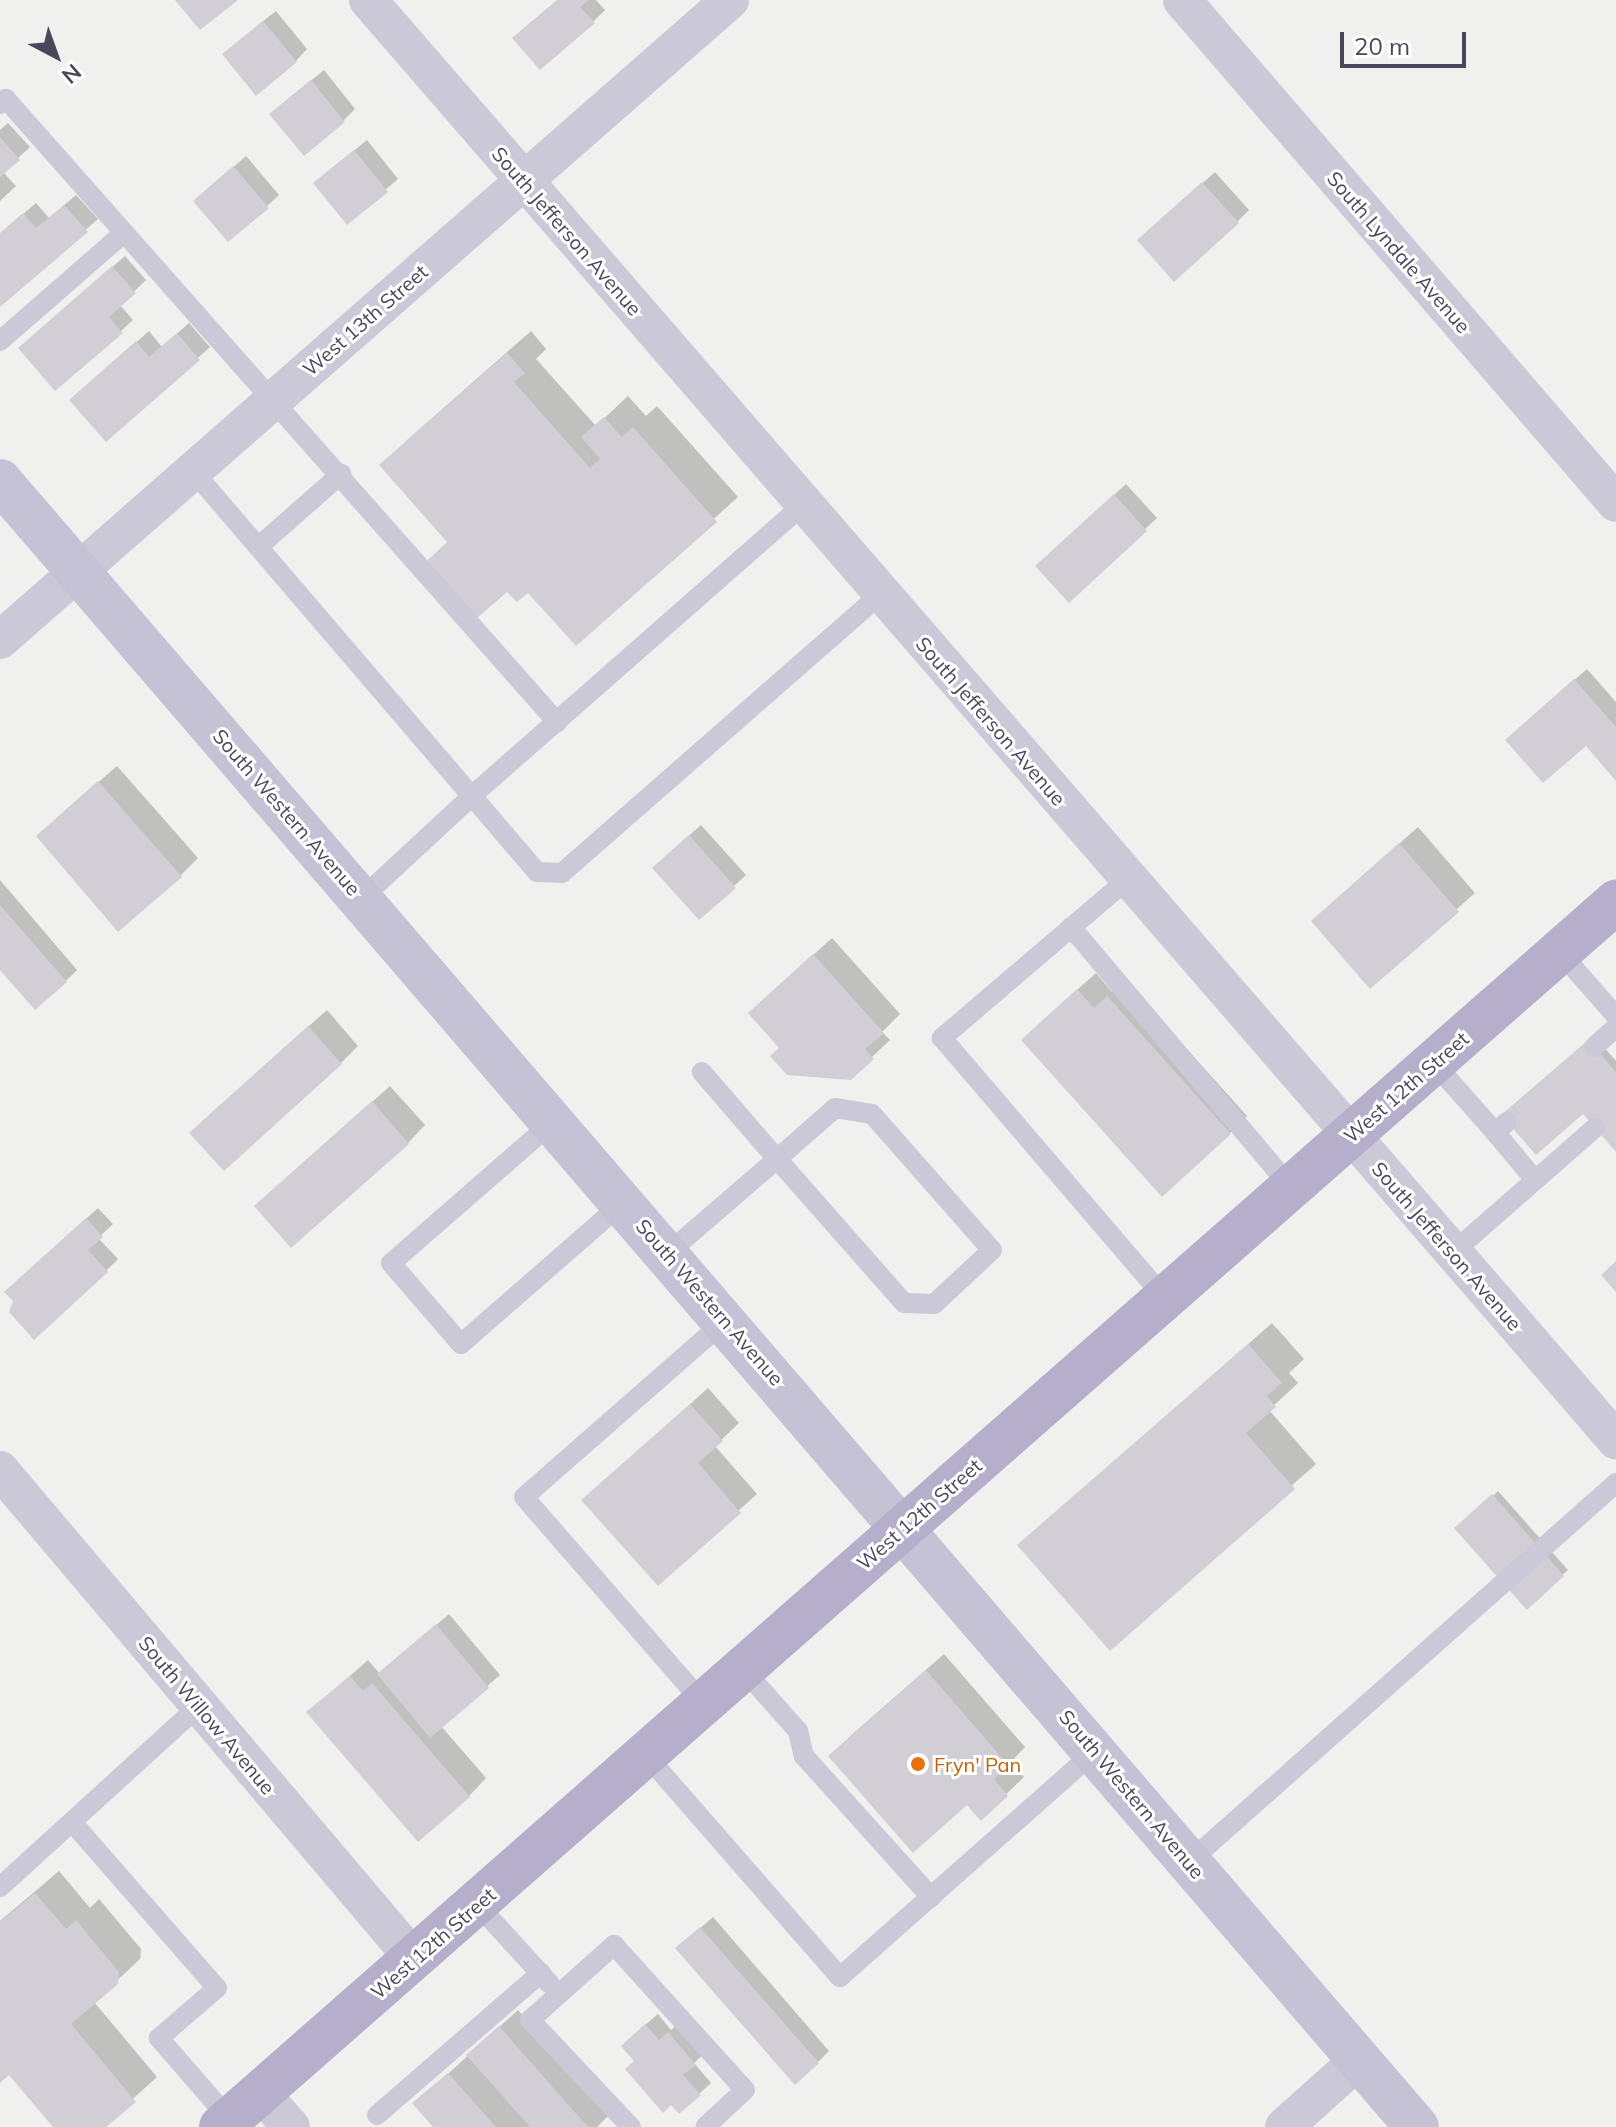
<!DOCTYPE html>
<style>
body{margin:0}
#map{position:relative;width:1616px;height:2127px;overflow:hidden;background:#f0f0ee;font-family:Mulish,sans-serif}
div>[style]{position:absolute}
.shadow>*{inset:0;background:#0003}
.building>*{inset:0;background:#d1ced5}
.lane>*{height:20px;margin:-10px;padding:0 10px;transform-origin:10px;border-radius:10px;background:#cbc8d7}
.street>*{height:38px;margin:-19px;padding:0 19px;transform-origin:19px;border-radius:19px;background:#cbc8d7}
.secondary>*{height:44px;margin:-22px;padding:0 22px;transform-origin:22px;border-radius:22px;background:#c6c2d6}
.primary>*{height:44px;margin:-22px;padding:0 22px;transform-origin:22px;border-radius:22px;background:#b5afcb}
.dots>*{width:22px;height:22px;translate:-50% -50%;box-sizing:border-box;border:4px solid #fff;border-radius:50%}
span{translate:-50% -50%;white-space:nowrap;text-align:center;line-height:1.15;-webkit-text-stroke:6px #fff;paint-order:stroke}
.street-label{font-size:20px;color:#4b475a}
.food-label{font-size:20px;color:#c56008}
.left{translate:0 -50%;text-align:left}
.north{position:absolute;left:16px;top:16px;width:80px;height:80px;-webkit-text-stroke:6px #fff;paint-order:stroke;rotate:139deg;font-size:22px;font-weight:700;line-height:32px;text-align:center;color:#4b475a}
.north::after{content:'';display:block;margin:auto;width:28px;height:36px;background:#4b475a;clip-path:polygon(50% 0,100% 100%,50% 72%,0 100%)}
.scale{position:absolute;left:1340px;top:32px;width:126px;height:36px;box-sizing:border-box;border:4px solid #4b475a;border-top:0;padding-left:10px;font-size:24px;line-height:28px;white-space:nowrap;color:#4b475a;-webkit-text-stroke:6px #fff;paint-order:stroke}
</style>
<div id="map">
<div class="shadow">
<i style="clip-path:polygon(558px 0,596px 0,605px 10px,593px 22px)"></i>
<i style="clip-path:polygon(276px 11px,307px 49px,296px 61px,236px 43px)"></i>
<i style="clip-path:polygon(324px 70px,355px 109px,343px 121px,283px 103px)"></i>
<i style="clip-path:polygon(8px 123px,30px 147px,3px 172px,16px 186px,0 201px,0 130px)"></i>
<i style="clip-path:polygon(367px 140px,398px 179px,347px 222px,327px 172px)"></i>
<i style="clip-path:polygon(246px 156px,279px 195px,267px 206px,207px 190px)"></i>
<i style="clip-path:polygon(1215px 172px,1249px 210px,1237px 222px,1151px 229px)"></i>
<i style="clip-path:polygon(76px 195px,98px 219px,0 305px,0 234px,36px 203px,49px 218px)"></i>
<i style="clip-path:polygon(125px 256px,146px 280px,120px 305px,133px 320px,121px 331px,32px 337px)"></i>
<i style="clip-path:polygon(189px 323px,210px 347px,106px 440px,83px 389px,149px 331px,162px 347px)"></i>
<i style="clip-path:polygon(531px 331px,546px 349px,536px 359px,596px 426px,628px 396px,646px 416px,657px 406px,738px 497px,576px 643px,528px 590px,449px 541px,405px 442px)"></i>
<i style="clip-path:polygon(1126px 484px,1157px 518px,1069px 600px,1049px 554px)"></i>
<i style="clip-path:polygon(1587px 669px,1616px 702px,1616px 778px,1586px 743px,1519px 728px)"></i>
<i style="clip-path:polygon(117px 766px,198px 858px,180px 876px,56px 819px)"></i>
<i style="clip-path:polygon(701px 825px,746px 875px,734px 886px,666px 856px)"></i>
<i style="clip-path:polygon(1418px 827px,1475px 893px,1370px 986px,1331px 904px)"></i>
<i style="clip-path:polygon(0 880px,77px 970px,66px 981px,0 967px)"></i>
<i style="clip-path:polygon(832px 938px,900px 1014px,882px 1032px,890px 1040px,850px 1078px,781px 1047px,768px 996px)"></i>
<i style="clip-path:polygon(1096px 973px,1112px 992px,1125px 980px,1247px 1116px,1230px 1133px,1041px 1022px)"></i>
<i style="clip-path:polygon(327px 1010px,358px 1046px,341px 1063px,209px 1115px)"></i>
<i style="clip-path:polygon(1594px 1036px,1616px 1061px,1616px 1149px,1583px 1111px)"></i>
<i style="clip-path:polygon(390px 1086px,425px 1125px,408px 1143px,274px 1189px)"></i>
<i style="clip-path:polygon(98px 1208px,113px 1224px,98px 1238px,118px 1259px,106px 1271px,19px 1280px)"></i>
<i style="clip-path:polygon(1272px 1323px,1304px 1359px,1289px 1373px,1298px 1383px,1269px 1410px,1316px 1464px,1110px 1648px,1020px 1545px)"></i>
<i style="clip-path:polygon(708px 1388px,739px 1423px,715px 1446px,757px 1494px,658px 1583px,584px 1500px)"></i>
<i style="clip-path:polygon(1498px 1491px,1568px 1570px,1527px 1607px,1457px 1528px)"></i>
<i style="clip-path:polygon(449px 1614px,500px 1675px,441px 1726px,486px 1778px,469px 1796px,309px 1712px,368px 1660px,380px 1674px)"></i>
<i style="clip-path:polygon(944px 1654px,1025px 1747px,1011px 1762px,1024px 1777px,981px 1818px,967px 1802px,848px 1738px)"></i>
<i style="clip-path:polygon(59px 1871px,90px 1908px,99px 1899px,141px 1949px,140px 1959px,94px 2002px,157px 2077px,102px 2127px,55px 2127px,9px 2073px,0 2080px,0 1921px)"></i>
<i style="clip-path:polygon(713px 1917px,829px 2051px,818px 2062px,690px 1937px)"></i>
<i style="clip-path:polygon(518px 2010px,610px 2114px,597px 2127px,436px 2127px,415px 2104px)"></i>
<i style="clip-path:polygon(658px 2014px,671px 2030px,680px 2022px,706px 2052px,694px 2063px,711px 2083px,699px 2094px,636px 2060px,635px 2034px)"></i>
</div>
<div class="building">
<i style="clip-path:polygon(175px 0,238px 0,200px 30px)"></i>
<i style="clip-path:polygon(557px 0,589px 0,580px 7px,595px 23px,540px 70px,512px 38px)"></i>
<i style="clip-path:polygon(263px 21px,297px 62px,256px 96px,222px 54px)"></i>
<i style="clip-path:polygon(311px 80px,345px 122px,304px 156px,269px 114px)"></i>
<i style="clip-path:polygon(0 137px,20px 160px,0 177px)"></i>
<i style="clip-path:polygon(354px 150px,388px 192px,347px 225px,313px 183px)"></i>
<i style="clip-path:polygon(233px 166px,269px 208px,228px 242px,193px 201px)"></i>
<i style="clip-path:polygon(1202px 182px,1239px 223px,1174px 282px,1137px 240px)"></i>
<i style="clip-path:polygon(64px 205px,88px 232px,0 307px,0 233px,23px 213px,36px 228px)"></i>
<i style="clip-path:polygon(112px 266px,136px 293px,109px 317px,123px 333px,55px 391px,18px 348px)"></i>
<i style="clip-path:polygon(177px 333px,200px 360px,106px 442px,69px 400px,136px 341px,149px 357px)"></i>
<i style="clip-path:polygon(507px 353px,525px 373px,514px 382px,590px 468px,600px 459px,581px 437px,604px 417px,622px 437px,633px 427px,717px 522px,576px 646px,528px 593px,517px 602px,507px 592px,476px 619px,426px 562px,447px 542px,379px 465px)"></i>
<i style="clip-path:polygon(1114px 494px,1147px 531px,1069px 603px,1035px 566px)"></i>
<i style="clip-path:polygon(1574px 679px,1616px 727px,1616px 781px,1586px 746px,1543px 783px,1505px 740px)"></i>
<i style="clip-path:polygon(98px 781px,182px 877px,118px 932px,36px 836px)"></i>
<i style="clip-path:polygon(689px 835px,736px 888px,699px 920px,652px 868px)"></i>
<i style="clip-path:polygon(1399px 843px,1459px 912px,1370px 989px,1311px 921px)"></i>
<i style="clip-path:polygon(0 905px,67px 982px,35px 1010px,0 970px)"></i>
<i style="clip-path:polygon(813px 954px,884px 1033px,865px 1049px,874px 1059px,851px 1080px,787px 1075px,770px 1056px,779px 1048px,748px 1013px)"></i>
<i style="clip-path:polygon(1077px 989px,1094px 1008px,1107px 996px,1231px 1134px,1162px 1197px,1021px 1040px)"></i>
<i style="clip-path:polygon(308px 1026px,342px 1064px,224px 1171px,189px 1133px)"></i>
<i style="clip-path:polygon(1588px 1040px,1616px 1072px,1616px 1152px,1583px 1114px,1536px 1155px,1501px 1115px)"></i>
<i style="clip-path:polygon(372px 1101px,409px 1144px,291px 1248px,254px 1206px)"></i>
<i style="clip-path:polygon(86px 1218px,103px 1237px,88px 1250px,108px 1272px,34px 1340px,9px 1312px,13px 1301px,4px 1292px)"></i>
<i style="clip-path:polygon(1616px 1261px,1616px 1292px,1601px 1275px)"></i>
<i style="clip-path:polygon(1248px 1344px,1282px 1383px,1267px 1396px,1276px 1407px,1246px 1433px,1295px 1489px,1110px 1651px,1017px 1545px)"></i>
<i style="clip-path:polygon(690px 1404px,723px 1441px,698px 1463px,741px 1513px,658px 1586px,581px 1500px)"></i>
<i style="clip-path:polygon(1492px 1494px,1564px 1576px,1527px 1610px,1454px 1528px)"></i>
<i style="clip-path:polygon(436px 1624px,489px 1688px,430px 1738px,377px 1674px)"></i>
<i style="clip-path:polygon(926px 1670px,1009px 1766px,994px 1779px,1008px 1796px,981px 1821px,967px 1805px,913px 1853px,828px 1756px)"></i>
<i style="clip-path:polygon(350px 1676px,363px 1691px,372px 1683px,470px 1797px,418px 1842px,306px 1712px)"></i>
<i style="clip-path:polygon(35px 1893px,66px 1929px,76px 1920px,119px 1972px,118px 1984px,71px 2024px,136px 2102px,106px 2127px,53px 2127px,9px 2075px,0 2083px,0 1922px)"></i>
<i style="clip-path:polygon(700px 1927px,819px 2063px,795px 2085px,675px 1948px)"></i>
<i style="clip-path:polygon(645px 2024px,659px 2040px,668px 2032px,696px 2065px,683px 2075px,701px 2095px,679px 2114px,671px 2105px,663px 2113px,625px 2069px,634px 2061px,621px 2046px)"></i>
<i style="clip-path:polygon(499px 2026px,588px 2127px,530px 2127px,466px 2055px)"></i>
<i style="clip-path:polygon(448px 2073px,496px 2127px,433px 2127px,412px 2103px)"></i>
</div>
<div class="lane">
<i style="left:0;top:104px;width:8px;rotate:-40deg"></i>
<i style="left:6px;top:99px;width:832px;rotate:48.51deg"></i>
<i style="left:0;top:341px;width:164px;rotate:-41.1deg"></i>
<i style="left:193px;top:471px;width:428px;rotate:49.4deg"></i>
<i style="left:472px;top:796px;width:150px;rotate:137.2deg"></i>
<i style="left:804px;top:504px;width:442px;rotate:138.7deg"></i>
<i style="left:472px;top:796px;width:100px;rotate:49.5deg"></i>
<i style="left:537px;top:872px;width:25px;rotate:2deg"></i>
<i style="left:562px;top:873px;width:424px;rotate:-41.2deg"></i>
<i style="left:258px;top:547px;width:111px;rotate:-41.3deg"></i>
<i style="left:1128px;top:879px;width:245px;rotate:139.5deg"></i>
<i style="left:942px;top:1038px;width:343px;rotate:49.4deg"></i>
<i style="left:1071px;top:927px;width:341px;rotate:49.8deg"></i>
<i style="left:1559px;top:951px;width:86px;rotate:48.8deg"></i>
<i style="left:1594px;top:1047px;width:30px;rotate:-42deg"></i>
<i style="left:1433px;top:1062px;width:94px;rotate:48.5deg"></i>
<i style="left:554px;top:1121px;width:216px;rotate:138.9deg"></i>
<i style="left:391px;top:1263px;width:107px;rotate:49.2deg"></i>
<i style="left:461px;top:1344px;width:216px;rotate:-41.1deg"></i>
<i style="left:1507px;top:1122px;width:16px;rotate:140deg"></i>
<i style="left:1495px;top:1132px;width:62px;rotate:50.2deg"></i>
<i style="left:668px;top:1253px;width:144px;rotate:-40.8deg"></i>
<i style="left:777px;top:1159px;width:77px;rotate:-41.3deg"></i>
<i style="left:835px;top:1108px;width:37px;rotate:9deg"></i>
<i style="left:872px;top:1114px;width:181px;rotate:48.6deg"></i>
<i style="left:992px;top:1250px;width:79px;rotate:137deg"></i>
<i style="left:934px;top:1304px;width:30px;rotate:-178deg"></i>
<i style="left:904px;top:1303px;width:192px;rotate:-131.4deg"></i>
<i style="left:777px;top:1159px;width:115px;rotate:-130.8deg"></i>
<i style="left:1452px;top:1253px;width:190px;rotate:-41.2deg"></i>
<i style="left:743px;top:1669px;width:83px;rotate:48.4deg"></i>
<i style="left:798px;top:1731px;width:26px;rotate:77deg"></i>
<i style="left:804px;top:1756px;width:190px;rotate:48deg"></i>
<i style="left:704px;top:1704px;width:274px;rotate:-131deg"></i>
<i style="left:524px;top:1497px;width:269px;rotate:-41.2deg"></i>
<i style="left:646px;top:1755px;width:295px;rotate:48.9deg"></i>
<i style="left:840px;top:1977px;width:341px;rotate:-41.5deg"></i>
<i style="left:72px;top:1822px;width:220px;rotate:48.9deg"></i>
<i style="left:217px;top:1988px;width:77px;rotate:139.2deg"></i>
<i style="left:159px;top:2038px;width:108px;rotate:49.1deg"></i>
<i style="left:1190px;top:1861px;width:570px;rotate:-41.58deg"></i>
<i style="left:0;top:1887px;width:269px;rotate:-42.3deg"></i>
<i style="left:477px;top:1904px;width:108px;rotate:47.6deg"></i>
<i style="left:377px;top:2115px;width:217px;rotate:-40.9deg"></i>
<i style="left:631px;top:2127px;width:147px;rotate:-133.3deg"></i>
<i style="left:530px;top:2020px;width:113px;rotate:-41.8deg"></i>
<i style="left:614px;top:1945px;width:195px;rotate:47.9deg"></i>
<i style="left:745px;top:2090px;width:54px;rotate:137.2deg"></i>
</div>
<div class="street">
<i style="left:368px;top:0;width:1906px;rotate:49.09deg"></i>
<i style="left:1182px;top:0;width:664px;rotate:49.21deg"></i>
<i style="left:0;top:640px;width:971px;rotate:-41.24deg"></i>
<i style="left:0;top:1470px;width:641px;rotate:49.75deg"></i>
<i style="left:261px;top:2093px;width:45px;rotate:48.6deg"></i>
<i style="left:1284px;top:2127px;width:101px;rotate:-41.8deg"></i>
</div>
<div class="secondary">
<i style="left:0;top:481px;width:2172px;rotate:49.28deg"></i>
</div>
<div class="primary">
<i style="left:221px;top:2127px;width:1857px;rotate:-41.29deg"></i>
</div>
<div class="dots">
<i style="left:918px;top:1764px;background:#e8710a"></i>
</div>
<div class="street-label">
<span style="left:567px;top:231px;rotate:49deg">South Jefferson Avenue</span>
<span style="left:1399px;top:252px;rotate:49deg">South Lyndale Avenue</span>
<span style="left:365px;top:320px;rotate:-41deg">West 13th Street</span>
<span style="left:991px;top:721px;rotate:49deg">South Jefferson Avenue</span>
<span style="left:287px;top:812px;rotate:49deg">South Western Avenue</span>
<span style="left:1406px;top:1087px;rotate:-41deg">West 12th Street</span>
<span style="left:1447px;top:1246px;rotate:49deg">South Jefferson Avenue</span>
<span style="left:710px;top:1302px;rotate:49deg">South Western Avenue</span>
<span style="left:919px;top:1514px;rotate:-41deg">West 12th Street</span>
<span style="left:207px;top:1715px;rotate:50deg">South Willow Avenue</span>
<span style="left:1132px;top:1794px;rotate:50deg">South Western Avenue</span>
<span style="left:433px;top:1943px;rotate:-41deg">West 12th Street</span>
</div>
<div class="food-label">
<span class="left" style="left:934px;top:1764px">Fryn' Pan</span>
</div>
<div class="north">N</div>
<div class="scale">20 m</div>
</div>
